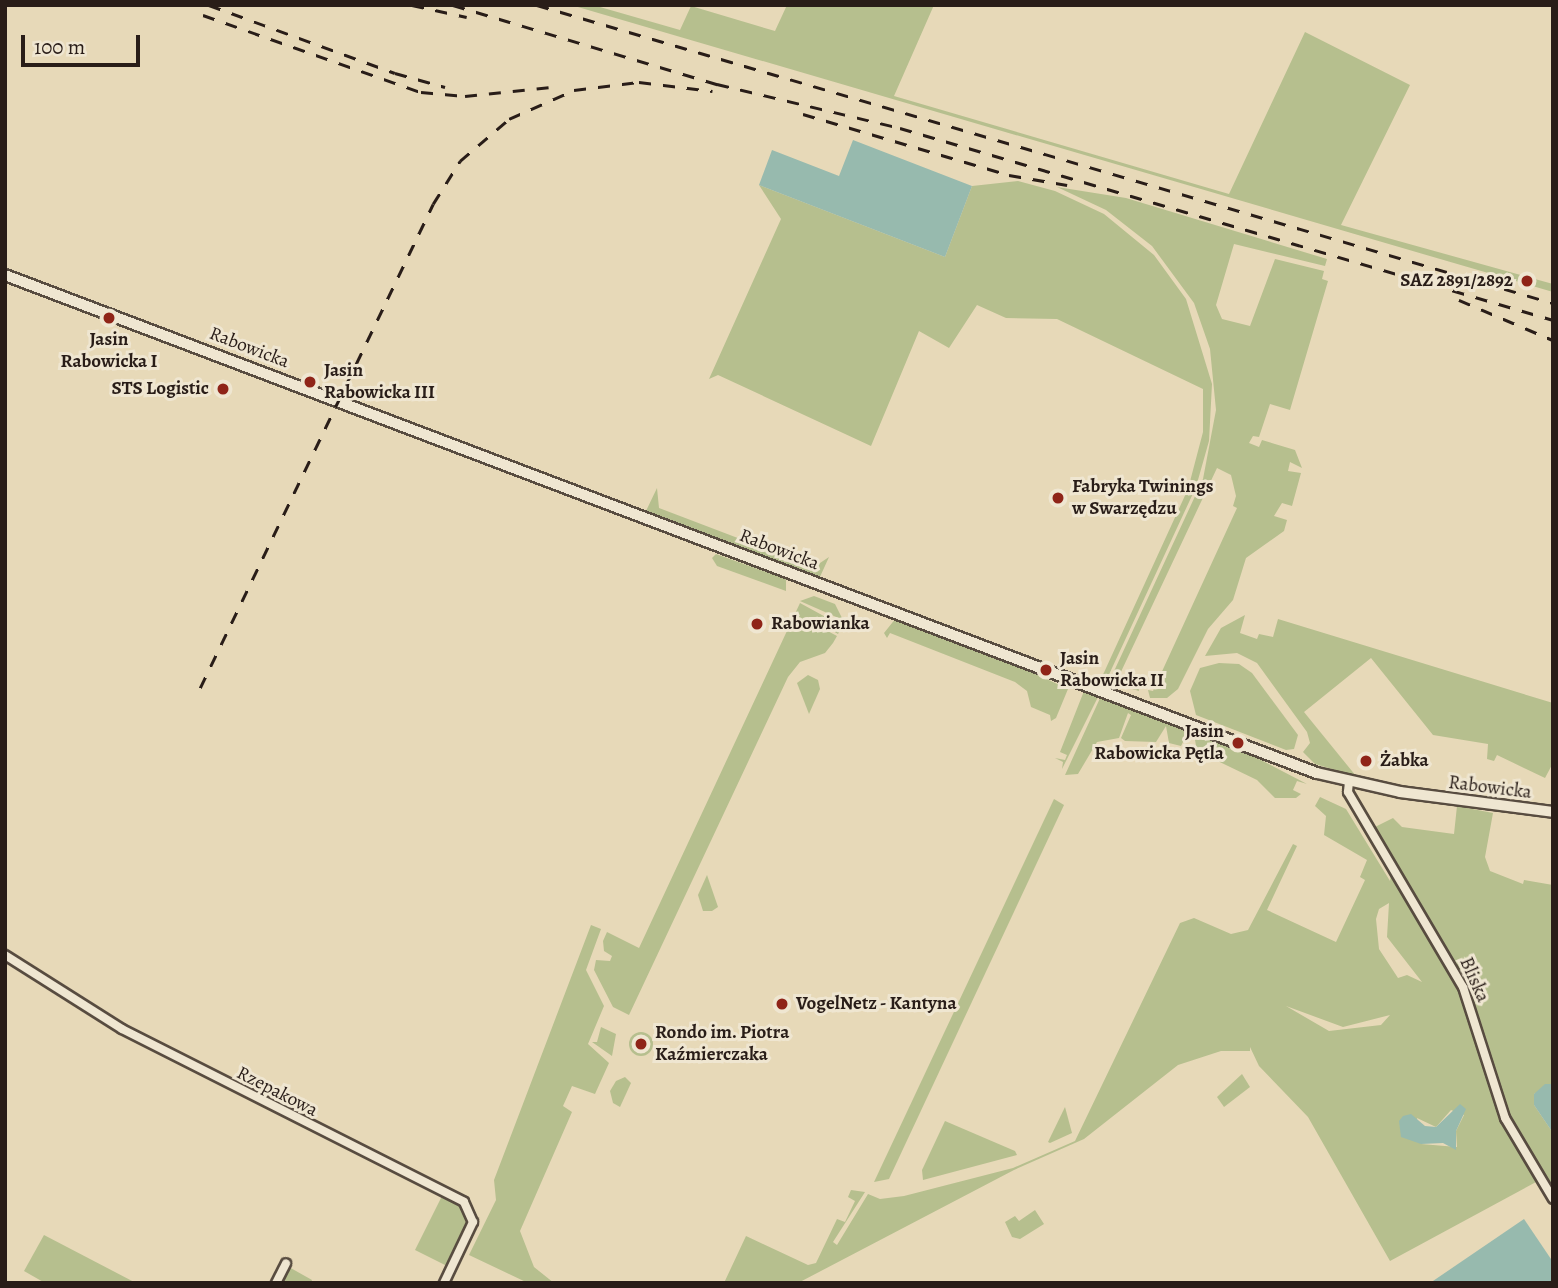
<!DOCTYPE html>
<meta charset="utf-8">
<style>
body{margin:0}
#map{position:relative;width:1558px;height:1288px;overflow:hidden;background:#e7d9b8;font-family:Alegreya,serif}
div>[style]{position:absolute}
.green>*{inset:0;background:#b6bf8e}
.round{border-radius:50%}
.water>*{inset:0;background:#97baae}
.roads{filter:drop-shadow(2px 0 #584c40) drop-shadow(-2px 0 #584c40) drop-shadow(0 2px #584c40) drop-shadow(0 -2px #584c40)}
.minor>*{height:8px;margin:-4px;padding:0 4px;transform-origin:4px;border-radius:4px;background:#efe6d1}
.tertiary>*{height:10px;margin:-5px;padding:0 5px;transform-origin:5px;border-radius:5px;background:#efe6d1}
.rail>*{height:2.5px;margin-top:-1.25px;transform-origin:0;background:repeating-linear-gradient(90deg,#291d18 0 12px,transparent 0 24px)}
.dots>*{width:19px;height:19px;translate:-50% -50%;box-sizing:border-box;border:4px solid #efe6d1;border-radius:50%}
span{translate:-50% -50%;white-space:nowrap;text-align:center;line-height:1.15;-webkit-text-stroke:6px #efe6d1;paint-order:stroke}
.poi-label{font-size:19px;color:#291d18;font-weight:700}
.right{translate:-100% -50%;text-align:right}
.left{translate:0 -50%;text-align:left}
.street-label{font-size:19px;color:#291d18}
.frame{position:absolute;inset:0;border:7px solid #291d18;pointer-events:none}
.scale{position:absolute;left:21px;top:35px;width:119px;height:32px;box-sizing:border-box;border:4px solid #291d18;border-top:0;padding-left:9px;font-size:21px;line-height:24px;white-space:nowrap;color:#291d18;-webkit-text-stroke:5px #efe6d1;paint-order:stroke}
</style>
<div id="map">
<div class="green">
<i style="clip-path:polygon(571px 5px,593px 5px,680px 30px,691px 6px,775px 31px,787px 5px,934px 5px,894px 96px,1229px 194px,1305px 32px,1410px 85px,1341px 225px,1553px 284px,1553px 292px)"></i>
<i style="clip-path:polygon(1018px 181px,1055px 191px,1104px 214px,1154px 255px,1186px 299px,1212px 384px,1209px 441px,1196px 487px,1106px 681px,1101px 679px,1188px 489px,1203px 432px,1203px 389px,1057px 319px,1006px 318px,977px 305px,949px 348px,919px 331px,871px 446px,718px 375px,709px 379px,781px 219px,759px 185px,945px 257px,972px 186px)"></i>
<i style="clip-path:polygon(1057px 187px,1126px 198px,1327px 259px,1325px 266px,1234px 244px,1216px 305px,1222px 319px,1250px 326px,1275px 259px,1324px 271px,1322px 279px,1328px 281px,1290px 410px,1270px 404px,1259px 437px,1253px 436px,1249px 443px,1259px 447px,1262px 440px,1295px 450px,1302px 468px,1290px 462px,1288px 471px,1301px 473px,1292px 506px,1282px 503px,1274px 516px,1287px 520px,1284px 531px,1246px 558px,1233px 600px,1208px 629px,1178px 689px,1167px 698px,1150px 698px,1148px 690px,1153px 691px,1237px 508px,1233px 506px,1236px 496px,1231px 475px,1217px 468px,1119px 676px,1138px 685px,1139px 691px,1109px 682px,1203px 479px,1216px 410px,1210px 349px,1194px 303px,1152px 246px,1106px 210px)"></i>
<i style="clip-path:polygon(657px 488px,659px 508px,814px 567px,829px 557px,819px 579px,651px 514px,646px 511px)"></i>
<i style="clip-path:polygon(716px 554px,786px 579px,786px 591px,717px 566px,712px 558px)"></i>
<i style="clip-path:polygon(814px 596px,835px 604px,843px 620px,800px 601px)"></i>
<i style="clip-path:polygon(800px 603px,842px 626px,838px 634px,833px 631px,835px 626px,823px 621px,820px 627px,837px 636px,833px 643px,825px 653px,800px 662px,788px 677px,629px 1015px,613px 1007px,594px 970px,596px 960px,610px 961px,612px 956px,604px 951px,603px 941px,607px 932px,639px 948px)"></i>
<i style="clip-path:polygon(1245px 615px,1240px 633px,1257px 639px,1259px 634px,1273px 637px,1278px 619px,1553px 703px,1553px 763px,1545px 778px,1497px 755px,1494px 761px,1487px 759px,1488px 744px,1433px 735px,1371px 658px,1304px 712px,1356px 776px,1315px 764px,1303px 752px,1310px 743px,1307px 732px,1257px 663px,1237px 653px,1205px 656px,1221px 628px)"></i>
<i style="clip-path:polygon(896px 618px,993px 654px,1068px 689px,1056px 718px,1051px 721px,1050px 715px,1031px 707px,1027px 691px,1015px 682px,890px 633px,887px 638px,884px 633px)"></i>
<i style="clip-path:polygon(1219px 663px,1239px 664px,1252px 673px,1298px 735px,1294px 749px,1286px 750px,1196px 715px,1190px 691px,1200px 668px)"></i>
<i style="clip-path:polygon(808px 675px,818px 680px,820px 689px,809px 714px,797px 683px)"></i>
<i style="clip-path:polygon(1084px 691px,1099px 695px,1062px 769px,1063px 762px,1055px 758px,1065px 760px,1067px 755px,1060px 752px)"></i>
<i style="clip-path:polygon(1101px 696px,1238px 748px,1307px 784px,1297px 781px,1293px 790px,1301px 794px,1296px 798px,1275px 798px,1257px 780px,1197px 751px,1195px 740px,1186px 736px,1181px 746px,1169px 743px,1166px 726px,1156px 742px,1125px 741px,1121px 738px,1131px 715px,1128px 713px,1119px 738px,1097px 742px,1078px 774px,1065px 775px)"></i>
<i style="clip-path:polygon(evenodd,1320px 797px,1346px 809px,1390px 881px,1393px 863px,1375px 827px,1393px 818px,1402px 827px,1454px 834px,1457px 806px,1493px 813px,1485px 857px,1490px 871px,1523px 884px,1524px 880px,1553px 885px,1553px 1084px,1534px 1094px,1534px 1105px,1553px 1133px,1553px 1192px,1516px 1134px,1473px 998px,1465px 998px,1504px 1127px,1536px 1182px,1390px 1261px,1308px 1117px,1259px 1066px,1250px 1047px,1250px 1051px,1221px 1051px,1178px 1065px,1084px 1139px,1014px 1170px,798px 1283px,724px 1283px,746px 1236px,808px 1265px,816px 1263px,837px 1219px,845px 1222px,855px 1201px,848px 1197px,851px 1190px,865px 1192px,833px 1242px,837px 1245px,868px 1194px,880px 1199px,904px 1196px,1013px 1168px,1075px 1141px,1180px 923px,1194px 918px,1231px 934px,1248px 930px,1293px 844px,1297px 846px,1267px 910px,1336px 942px,1365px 880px,1360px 877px,1367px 860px,1324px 835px,1326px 816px,1315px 806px,1320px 797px,1389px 903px,1387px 937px,1422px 982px,1407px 975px,1398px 978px,1379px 949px,1376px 919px,1379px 909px,1389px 903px,1320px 797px,1286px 1006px,1343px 1027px,1390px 1015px,1381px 1025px,1329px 1031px,1286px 1006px,1320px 797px,1451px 1110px,1464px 1115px,1456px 1131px,1457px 1147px,1421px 1144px,1417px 1118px,1436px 1127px,1451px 1110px)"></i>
<i style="clip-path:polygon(1054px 799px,1064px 805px,889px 1179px,874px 1182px)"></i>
<i style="clip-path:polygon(707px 875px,718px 907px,712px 911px,703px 911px,698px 895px)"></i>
<i style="clip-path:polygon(591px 925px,601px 929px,586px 970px,604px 1006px,588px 1044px,609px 1063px,595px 1094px,572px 1086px,563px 1106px,572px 1112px,520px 1231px,534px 1267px,554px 1283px,528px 1283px,469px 1255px,496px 1200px,494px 1180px)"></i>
<i style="clip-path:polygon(601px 1027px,616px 1034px,612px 1056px,592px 1042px,597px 1042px)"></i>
<i class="round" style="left:629px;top:1032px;width:24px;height:24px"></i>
<i style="clip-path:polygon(1242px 1074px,1250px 1087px,1224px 1107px,1217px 1097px)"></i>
<i style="clip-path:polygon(625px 1077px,631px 1083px,620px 1107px,613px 1103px,610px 1091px,616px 1081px)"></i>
<i style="clip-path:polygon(1065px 1107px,1072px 1133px,1050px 1143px,1048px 1142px)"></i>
<i style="clip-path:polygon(945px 1121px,1015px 1151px,1017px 1155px,923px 1180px,922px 1170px)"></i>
<i style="clip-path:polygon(443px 1194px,460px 1203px,467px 1226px,449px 1267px,415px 1250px)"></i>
<i style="clip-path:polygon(1035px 1210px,1044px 1224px,1020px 1239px,1012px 1237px,1005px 1222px,1015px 1216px,1019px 1221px)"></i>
<i style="clip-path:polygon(44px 1235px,136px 1283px,45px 1283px,24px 1271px)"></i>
<i style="clip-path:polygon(280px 1262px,312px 1280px,311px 1283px,270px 1283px)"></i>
</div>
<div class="water">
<i style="clip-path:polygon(853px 140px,972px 186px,945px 257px,759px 185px,772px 150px,839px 176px)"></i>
<i style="clip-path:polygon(1545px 1084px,1553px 1084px,1553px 1133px,1534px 1105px,1534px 1094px)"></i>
<i style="clip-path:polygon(1460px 1104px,1466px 1109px,1456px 1131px,1456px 1150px,1443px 1143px,1421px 1144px,1401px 1137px,1399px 1121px,1403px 1116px,1411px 1114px,1425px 1126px,1436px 1127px)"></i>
<i style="clip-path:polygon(1524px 1219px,1553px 1262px,1553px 1282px,1430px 1283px)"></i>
</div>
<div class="roads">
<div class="minor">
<i style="left:1349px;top:782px;width:10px;rotate:96deg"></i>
<i style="left:1348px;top:792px;width:226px;rotate:59.5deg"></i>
<i style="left:1463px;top:987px;width:138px;rotate:72.2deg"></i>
<i style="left:1505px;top:1118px;width:94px;rotate:59.3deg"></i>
<i style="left:5px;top:955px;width:138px;rotate:32.3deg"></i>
<i style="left:122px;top:1029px;width:383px;rotate:26.8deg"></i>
<i style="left:464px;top:1202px;width:22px;rotate:66deg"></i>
<i style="left:473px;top:1222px;width:68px;rotate:115.4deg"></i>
<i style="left:276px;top:1283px;width:22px;rotate:-63deg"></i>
</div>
<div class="tertiary">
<i style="left:5px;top:275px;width:1403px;rotate:20.79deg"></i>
<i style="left:1317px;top:773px;width:85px;rotate:12.9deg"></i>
<i style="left:1400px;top:792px;width:154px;rotate:7.4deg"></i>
</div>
</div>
<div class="rail">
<i style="left:209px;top:5px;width:198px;rotate:20.1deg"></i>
<i style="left:395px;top:73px;width:52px;rotate:15.6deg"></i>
<i style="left:412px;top:5px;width:56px;rotate:12.3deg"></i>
<i style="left:453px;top:5px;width:276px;rotate:16.7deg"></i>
<i style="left:717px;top:84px;width:188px;rotate:13.5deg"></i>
<i style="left:900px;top:128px;width:681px;rotate:16.38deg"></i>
<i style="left:537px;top:5px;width:1059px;rotate:16.35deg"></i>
<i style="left:203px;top:15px;width:231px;rotate:19.5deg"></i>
<i style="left:421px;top:92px;width:44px;rotate:5.2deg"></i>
<i style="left:465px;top:96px;width:96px;rotate:-6deg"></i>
<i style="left:803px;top:114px;width:215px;rotate:16.5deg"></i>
<i style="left:1009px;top:175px;width:59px;rotate:9.8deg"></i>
<i style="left:1459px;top:300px;width:102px;rotate:23.1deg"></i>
<i style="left:200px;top:688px;width:537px;rotate:-64.29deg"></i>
<i style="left:433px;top:204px;width:51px;rotate:-57.9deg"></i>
<i style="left:460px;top:161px;width:65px;rotate:-40.6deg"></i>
<i style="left:509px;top:119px;width:71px;rotate:-24deg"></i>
<i style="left:574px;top:90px;width:65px;rotate:-7deg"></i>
<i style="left:639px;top:82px;width:74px;rotate:7deg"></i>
</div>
<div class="dots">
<i style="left:1527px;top:281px;background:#8f2418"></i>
<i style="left:109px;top:318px;background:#8f2418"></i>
<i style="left:310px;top:382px;background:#8f2418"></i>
<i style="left:223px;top:389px;background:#8f2418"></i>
<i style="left:1058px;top:498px;background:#8f2418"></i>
<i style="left:757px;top:624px;background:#8f2418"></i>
<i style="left:1046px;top:670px;background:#8f2418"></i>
<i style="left:1238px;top:743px;background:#8f2418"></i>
<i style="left:1366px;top:761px;background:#8f2418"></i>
<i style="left:782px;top:1004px;background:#8f2418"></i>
<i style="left:641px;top:1044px;background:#8f2418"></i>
</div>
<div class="poi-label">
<span class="right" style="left:1513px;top:281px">SAZ 2891/2892</span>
<span style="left:109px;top:351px">Jasin<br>Rabowicka I</span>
<span class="left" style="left:324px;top:382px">Jasin<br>Rabowicka III</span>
<span class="right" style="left:209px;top:389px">STS Logistic</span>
<span class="left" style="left:1072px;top:498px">Fabryka Twinings<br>w Swarzędzu</span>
<span class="left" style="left:771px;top:624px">Rabowianka</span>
<span class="left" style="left:1060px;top:670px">Jasin<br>Rabowicka II</span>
<span class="right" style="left:1224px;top:743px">Jasin<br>Rabowicka Pętla</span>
<span class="left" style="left:1380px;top:761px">Żabka</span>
<span class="left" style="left:796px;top:1004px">VogelNetz - Kantyna</span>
<span class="left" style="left:655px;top:1044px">Rondo im. Piotra<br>Kaźmierczaka</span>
</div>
<div class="street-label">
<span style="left:249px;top:348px;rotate:21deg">Rabowicka</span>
<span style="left:779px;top:550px;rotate:21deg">Rabowicka</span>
<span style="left:1490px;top:788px;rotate:7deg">Rabowicka</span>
<span style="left:1474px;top:980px;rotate:66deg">Bliska</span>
<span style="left:277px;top:1092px;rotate:27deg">Rzepakowa</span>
</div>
<div class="frame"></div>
<div class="scale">100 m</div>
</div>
